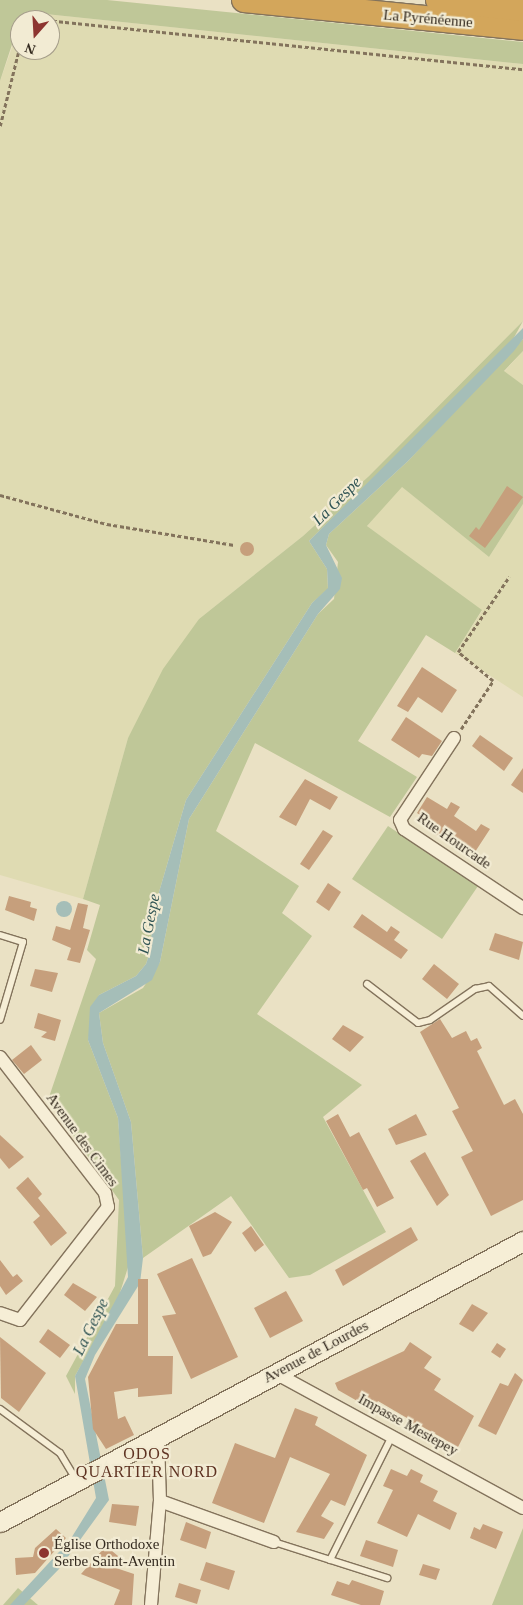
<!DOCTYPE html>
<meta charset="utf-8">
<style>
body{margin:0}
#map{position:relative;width:523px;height:1605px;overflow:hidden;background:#eae1c4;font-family:"Times New Roman",serif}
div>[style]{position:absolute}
.farmland>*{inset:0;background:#dfdbb2}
.green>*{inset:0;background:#bfc798}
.water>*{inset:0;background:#a5beb8}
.round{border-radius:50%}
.building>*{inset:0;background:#c69f7c}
.path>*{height:2.5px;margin-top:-1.25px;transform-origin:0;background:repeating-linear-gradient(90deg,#83735c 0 4px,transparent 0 6.5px)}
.roads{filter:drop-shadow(1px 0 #83735c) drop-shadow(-1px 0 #83735c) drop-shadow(0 1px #83735c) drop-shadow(0 -1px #83735c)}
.service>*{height:6px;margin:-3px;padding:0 3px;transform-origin:3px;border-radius:3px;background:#f6eed6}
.minor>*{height:12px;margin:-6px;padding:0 6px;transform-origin:6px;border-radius:6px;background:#f6eed6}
.secondary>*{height:19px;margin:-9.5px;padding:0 9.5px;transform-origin:9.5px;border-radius:9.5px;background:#f6eed6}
.motorway>*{height:24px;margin:-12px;padding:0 12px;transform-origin:12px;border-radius:12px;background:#d3a65b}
.dots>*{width:14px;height:14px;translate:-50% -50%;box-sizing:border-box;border:2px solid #f2ebd3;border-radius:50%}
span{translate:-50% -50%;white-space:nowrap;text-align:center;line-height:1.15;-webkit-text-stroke:4.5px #f2ebd3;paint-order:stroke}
.street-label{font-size:15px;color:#342a1f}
.poi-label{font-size:15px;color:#342a1f}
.left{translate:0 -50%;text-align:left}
.water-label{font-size:16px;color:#2f5353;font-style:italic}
.neighbourhood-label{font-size:16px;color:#5e3221;letter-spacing:1px}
.north{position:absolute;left:10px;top:10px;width:50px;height:50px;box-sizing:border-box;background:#f2ebd3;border:1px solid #a69e8b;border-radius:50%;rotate:199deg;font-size:14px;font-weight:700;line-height:20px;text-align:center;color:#342a1f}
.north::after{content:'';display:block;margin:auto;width:18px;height:22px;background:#8d3530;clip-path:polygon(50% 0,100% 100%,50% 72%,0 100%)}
</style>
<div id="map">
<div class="farmland">
<i style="clip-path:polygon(36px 13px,523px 64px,523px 321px,369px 476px,303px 536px,199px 619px,128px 738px,83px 899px,0 875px,0 81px,20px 25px,20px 50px,50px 50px,50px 20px,25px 20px)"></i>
<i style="clip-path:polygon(523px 351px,523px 385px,504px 372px)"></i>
<i style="clip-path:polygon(401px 486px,489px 557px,523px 504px,523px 697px,455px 653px,482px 611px,367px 526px)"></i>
</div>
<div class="green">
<i style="clip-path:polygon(0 0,107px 0,523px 42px,523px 64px,36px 13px,20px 20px,0 81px)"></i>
<i style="clip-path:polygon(523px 321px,511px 343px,309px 541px,327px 569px,328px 589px,312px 603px,186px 800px,152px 916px,151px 949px,146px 964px,136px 976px,99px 995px,88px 1040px,118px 1118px,129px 1264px,118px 1299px,75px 1376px,75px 1394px,66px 1376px,115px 1286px,119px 1200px,48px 1100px,96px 959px,87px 950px,100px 905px,83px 899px,128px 738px,163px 669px,199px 619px,303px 536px,369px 476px)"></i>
<i style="clip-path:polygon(523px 339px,523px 351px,504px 371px,523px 385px,523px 504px,489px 557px,402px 487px,367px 526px,482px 610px,455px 653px,426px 635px,358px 741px,417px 777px,390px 817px,255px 743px,216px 831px,299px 886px,282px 913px,312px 936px,257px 1014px,362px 1085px,323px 1117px,386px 1232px,310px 1275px,289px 1278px,231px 1196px,143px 1258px,131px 1122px,103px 1043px,99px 1013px,143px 988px,160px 962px,189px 819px,318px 614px,334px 599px,338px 562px,326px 545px,329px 534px,408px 461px)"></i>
<i style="clip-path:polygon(388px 826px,478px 886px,442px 939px,352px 879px)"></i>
<i style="clip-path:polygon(523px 1528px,523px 1605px,492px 1605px)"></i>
<i style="clip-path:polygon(18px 1588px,38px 1605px,3px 1605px)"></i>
</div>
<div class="water">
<i style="clip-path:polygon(523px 328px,523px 339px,514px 351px,408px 461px,329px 534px,326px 545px,342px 578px,340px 589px,318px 614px,189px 819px,160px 962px,152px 980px,99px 1013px,103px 1043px,131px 1122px,143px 1258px,140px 1283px,95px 1355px,85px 1379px,109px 1500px,59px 1569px,24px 1605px,10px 1605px,70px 1540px,96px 1498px,75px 1376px,128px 1277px,118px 1118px,88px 1040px,90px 1007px,99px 995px,136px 976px,146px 964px,151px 949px,152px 916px,186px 800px,312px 603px,328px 588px,327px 569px,309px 541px)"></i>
<i class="round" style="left:56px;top:901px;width:16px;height:16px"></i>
</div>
<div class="building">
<i style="clip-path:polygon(507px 486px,523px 497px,485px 548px,469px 536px,476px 527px,479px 530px)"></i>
<i class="round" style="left:240px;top:542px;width:14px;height:14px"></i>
<i style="clip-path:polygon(422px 667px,457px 690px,442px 713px,418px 697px,408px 712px,397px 706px)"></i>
<i style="clip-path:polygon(406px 717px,442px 741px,432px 756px,422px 754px,419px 758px,391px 740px)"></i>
<i style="clip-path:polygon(480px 735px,513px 758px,504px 771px,472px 746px)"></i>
<i style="clip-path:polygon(523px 768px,523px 793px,511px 785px)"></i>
<i style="clip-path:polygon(305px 779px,338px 797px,330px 810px,310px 799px,296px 826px,279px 817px)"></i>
<i style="clip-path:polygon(427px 797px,447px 809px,451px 802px,460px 807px,454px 816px,476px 831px,481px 824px,490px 829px,475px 852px,445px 830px,440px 837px,434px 833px,437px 826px,417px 813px)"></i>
<i style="clip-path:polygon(323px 830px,333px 836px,309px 870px,300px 864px)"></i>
<i style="clip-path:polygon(328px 883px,341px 892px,329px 911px,316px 902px)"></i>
<i style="clip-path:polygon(9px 896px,31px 902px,30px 907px,37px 909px,34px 921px,5px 910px)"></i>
<i style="clip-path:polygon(78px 903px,88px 905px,83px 928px,90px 930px,80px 963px,67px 960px,71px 948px,52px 940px,56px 926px,70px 930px)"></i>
<i style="clip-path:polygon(362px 914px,387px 932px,391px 926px,400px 932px,394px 940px,408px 950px,401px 959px,353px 927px)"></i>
<i style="clip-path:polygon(495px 933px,523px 942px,519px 960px,489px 950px)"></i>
<i style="clip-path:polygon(434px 964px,459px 984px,447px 999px,422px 979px)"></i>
<i style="clip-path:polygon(35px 969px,58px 973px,52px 992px,30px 986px)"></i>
<i style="clip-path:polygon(38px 1013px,61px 1020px,55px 1041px,41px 1037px,47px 1032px,34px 1028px)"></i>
<i style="clip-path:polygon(440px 1019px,452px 1038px,466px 1031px,471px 1041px,477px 1038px,482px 1048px,477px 1051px,504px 1105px,515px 1099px,523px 1114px,523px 1200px,491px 1216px,461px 1157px,473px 1151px,452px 1111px,459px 1108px,420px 1032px)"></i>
<i style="clip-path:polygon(343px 1025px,364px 1037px,350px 1052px,332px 1039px)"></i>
<i style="clip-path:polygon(31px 1045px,42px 1060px,24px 1074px,12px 1060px)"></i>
<i style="clip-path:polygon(338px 1114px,350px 1137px,359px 1132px,394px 1198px,377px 1207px,367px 1188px,363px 1190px,326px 1121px)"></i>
<i style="clip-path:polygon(416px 1114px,427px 1135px,396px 1145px,388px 1129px)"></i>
<i style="clip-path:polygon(0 1135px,24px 1157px,9px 1169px,0 1158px)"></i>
<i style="clip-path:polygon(425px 1152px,449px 1195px,437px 1206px,410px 1161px)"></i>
<i style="clip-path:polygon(28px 1177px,42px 1194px,38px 1198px,67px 1233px,51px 1246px,33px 1222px,40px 1216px,16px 1188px)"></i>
<i style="clip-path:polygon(215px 1212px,232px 1222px,211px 1254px,203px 1257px,189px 1226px)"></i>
<i style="clip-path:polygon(251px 1226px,264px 1245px,255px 1252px,242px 1233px)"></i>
<i style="clip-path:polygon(411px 1227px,418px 1240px,343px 1286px,335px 1270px)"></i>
<i style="clip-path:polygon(192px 1258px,238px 1357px,191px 1379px,162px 1316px,176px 1314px,157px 1274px)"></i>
<i style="clip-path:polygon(0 1260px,13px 1277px,17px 1274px,23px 1281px,6px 1295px,0 1286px)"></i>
<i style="clip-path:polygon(138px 1279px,148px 1279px,148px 1356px,173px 1356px,172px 1394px,138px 1397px,138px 1388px,114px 1392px,118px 1419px,125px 1416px,134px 1435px,106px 1449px,93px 1429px,88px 1377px,116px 1324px,138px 1324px)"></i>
<i style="clip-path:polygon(73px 1283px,97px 1297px,85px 1311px,64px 1295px)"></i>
<i style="clip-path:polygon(286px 1291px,303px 1321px,270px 1338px,254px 1308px)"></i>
<i style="clip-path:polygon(472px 1304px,488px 1313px,473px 1332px,459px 1324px)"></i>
<i style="clip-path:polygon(48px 1329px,70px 1345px,60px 1358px,39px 1342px)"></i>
<i style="clip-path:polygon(0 1337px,46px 1373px,19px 1412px,1px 1398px)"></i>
<i style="clip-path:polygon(410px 1342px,432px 1357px,424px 1368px,441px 1379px,434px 1390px,474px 1416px,458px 1447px,421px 1426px,417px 1433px,408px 1428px,412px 1421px,378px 1401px,373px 1410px,338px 1390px,335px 1383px,404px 1351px)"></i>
<i style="clip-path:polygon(497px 1343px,506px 1349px,500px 1358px,491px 1352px)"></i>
<i style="clip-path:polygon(515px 1373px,523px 1380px,496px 1435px,478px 1426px,500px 1383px,508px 1386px)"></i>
<i style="clip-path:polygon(295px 1408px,318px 1417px,315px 1425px,367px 1455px,345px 1506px,331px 1500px,321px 1516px,334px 1523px,324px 1539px,296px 1532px,330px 1474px,290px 1457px,264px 1523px,212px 1503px,235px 1443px,275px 1458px)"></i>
<i style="clip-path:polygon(391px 1469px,407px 1476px,411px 1469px,423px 1475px,420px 1482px,438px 1491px,433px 1501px,457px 1513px,450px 1530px,418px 1514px,407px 1537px,377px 1523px,393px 1490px,383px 1486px)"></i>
<i style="clip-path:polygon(112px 1504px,139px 1506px,136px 1526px,109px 1522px)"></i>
<i style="clip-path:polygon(186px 1522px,211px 1532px,206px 1549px,180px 1540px)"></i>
<i style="clip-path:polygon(483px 1524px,503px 1532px,496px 1549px,470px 1538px,474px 1527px,480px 1530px)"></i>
<i style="clip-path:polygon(56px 1529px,66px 1538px,35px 1573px,16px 1575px,15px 1558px,33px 1557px,35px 1548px)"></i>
<i style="clip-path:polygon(366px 1540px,398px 1550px,393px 1567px,360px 1556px)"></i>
<i style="clip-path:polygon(106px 1546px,118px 1556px,110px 1566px,134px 1574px,132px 1605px,114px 1605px,120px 1590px,81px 1574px)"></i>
<i style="clip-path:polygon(206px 1562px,235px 1571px,229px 1590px,200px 1580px)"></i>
<i style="clip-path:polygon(423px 1564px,440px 1569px,436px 1580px,419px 1575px)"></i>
<i style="clip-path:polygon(352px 1580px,384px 1591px,380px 1605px,361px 1605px,331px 1595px,337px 1581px,349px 1585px)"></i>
<i style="clip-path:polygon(179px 1583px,201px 1590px,197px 1604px,175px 1597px)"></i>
</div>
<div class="path">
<i style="left:46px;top:20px;width:480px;rotate:5.9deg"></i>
<i style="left:0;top:126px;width:83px;rotate:-76.1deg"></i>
<i style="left:0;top:495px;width:111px;rotate:15.2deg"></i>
<i style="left:107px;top:524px;width:129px;rotate:9.4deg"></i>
<i style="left:461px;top:729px;width:58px;rotate:-56.3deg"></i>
<i style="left:493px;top:681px;width:45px;rotate:-140.4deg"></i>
<i style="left:458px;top:652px;width:91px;rotate:-55.8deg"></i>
</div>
<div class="roads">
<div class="service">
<i style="left:0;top:935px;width:24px;rotate:17deg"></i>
<i style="left:23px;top:942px;width:81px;rotate:106.4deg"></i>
<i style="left:367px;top:984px;width:64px;rotate:37.4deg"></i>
<i style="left:418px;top:1023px;width:12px;rotate:-14deg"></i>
<i style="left:430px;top:1020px;width:55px;rotate:-34.6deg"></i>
<i style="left:475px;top:989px;width:14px;rotate:-12deg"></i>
<i style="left:489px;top:986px;width:45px;rotate:41.4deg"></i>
<i style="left:0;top:1409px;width:74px;rotate:36.3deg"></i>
<i style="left:60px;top:1453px;width:31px;rotate:59deg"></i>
<i style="left:274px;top:1542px;width:119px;rotate:17.7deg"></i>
<i style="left:330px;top:1560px;width:139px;rotate:-63.4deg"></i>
</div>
<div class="minor">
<i style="left:454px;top:738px;width:98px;rotate:123.4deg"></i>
<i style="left:400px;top:820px;width:10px;rotate:66deg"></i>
<i style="left:404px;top:829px;width:143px;rotate:33.6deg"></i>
<i style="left:0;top:1057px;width:172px;rotate:52.3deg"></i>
<i style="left:105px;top:1193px;width:14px;rotate:78deg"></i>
<i style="left:108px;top:1207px;width:143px;rotate:127.9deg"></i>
<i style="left:20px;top:1320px;width:21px;rotate:-161deg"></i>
<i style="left:277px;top:1374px;width:280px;rotate:28.6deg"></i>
<i style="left:160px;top:1501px;width:121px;rotate:19.8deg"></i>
<i style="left:151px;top:1605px;width:104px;rotate:-85.1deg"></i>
<i style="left:160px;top:1501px;width:61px;rotate:-91.9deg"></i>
</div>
<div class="secondary">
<i style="left:0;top:1522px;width:594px;rotate:-28.25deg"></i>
</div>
<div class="motorway">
<i style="left:244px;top:0;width:280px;rotate:5.7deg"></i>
<i style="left:438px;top:0;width:85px;rotate:6deg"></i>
</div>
</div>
<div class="dots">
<i style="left:44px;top:1553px;background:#8d3530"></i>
</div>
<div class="street-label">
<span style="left:428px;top:19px;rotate:5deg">La Pyrénéenne</span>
<span style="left:454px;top:841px;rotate:35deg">Rue Hourcade</span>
<span style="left:82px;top:1140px;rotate:54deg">Avenue des Cimes</span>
<span style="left:316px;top:1352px;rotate:-28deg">Avenue de Lourdes</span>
<span style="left:408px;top:1425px;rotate:29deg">Impasse Mestepey</span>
</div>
<div class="poi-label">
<span class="left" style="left:54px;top:1553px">Église Orthodoxe<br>Serbe Saint-Aventin</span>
</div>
<div class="water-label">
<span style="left:337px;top:501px;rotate:-45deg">La Gespe</span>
<span style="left:149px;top:924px;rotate:-79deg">La Gespe</span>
<span style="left:91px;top:1327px;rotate:-64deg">La Gespe</span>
</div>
<div class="neighbourhood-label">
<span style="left:147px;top:1463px">ODOS<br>QUARTIER NORD</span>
</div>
<div class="north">N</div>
</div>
